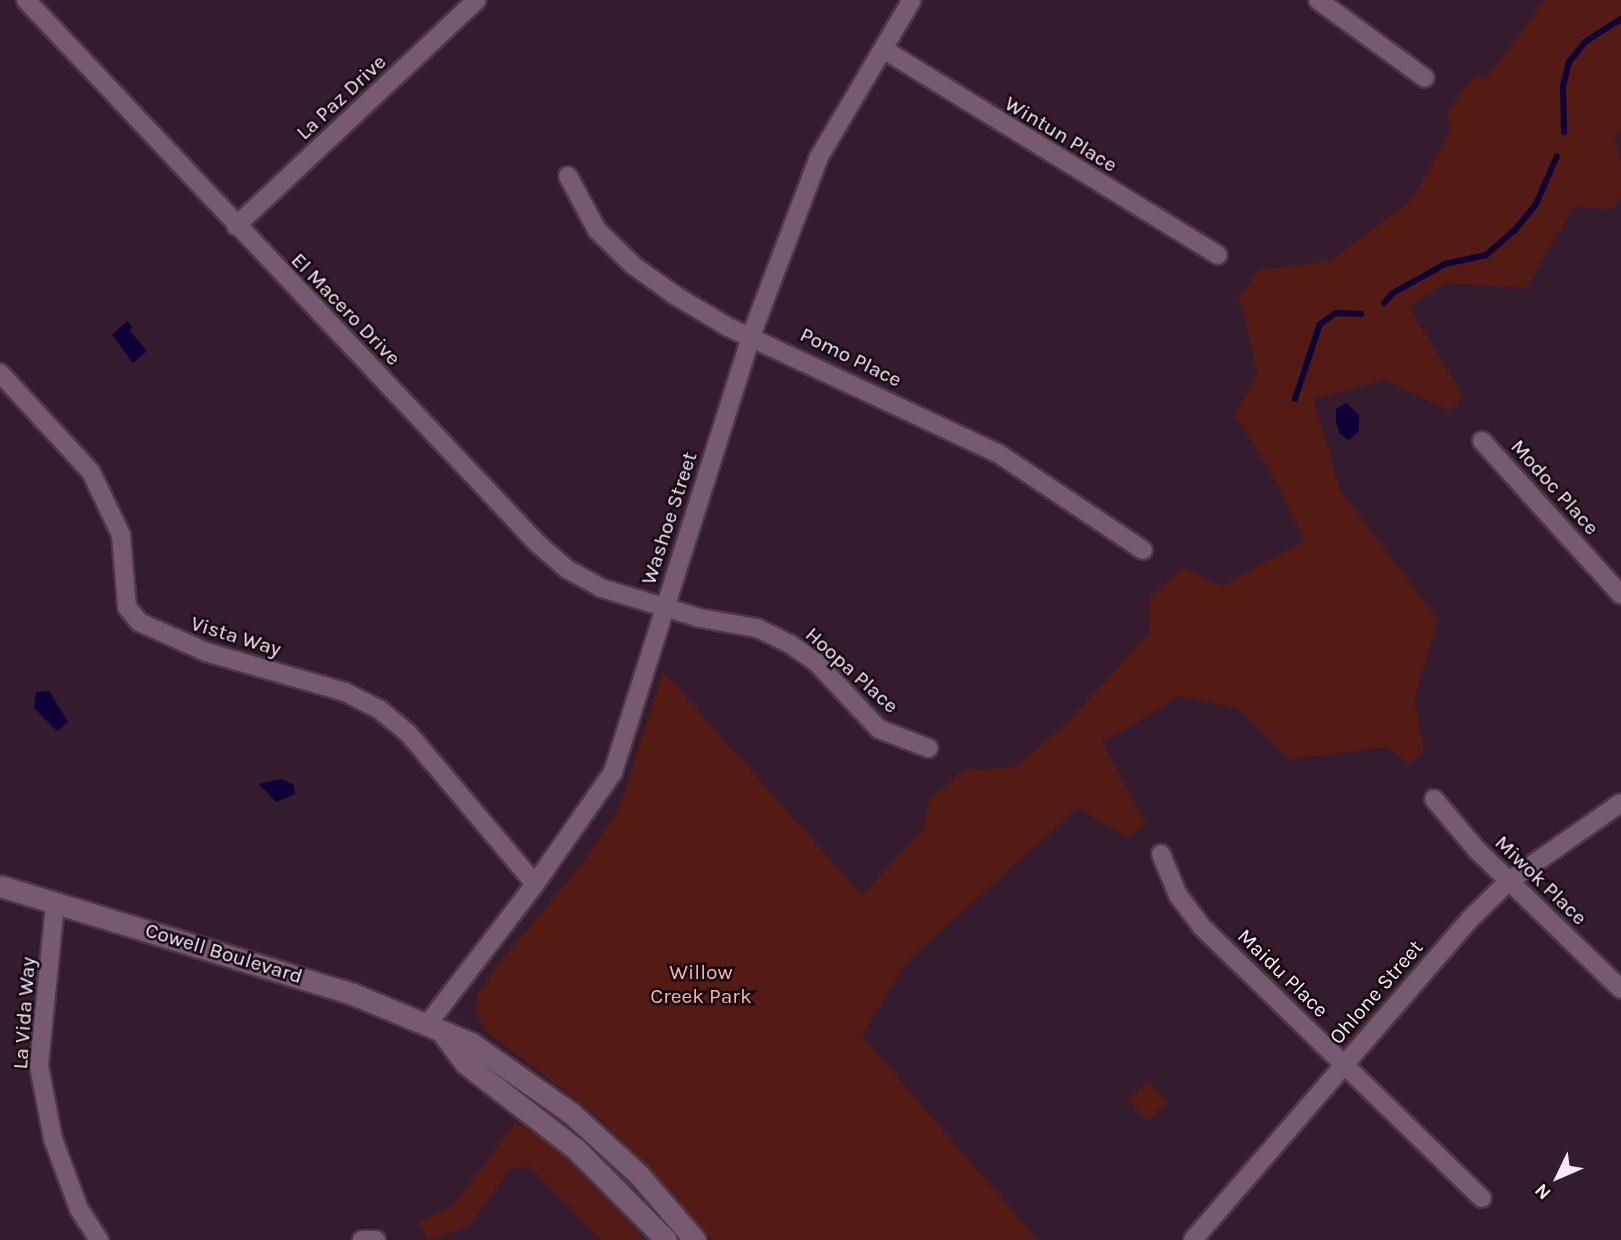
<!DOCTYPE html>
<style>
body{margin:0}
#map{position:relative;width:1621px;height:1240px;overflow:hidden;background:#341b2e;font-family:Karla,sans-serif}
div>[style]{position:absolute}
.green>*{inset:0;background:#541b14}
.water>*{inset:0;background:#0e0037}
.stream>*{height:6px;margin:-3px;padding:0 3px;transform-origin:3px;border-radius:3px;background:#0e0037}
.roads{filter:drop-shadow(2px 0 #4b3747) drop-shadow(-2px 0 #4b3747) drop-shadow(0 2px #4b3747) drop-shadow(0 -2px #4b3747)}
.street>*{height:18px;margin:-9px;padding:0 9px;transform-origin:9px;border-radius:9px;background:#775a6f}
.secondary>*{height:21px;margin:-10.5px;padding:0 10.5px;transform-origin:10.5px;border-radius:10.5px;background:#775a6f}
span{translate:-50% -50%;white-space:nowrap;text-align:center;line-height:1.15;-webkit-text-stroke:5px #150a12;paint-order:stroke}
.street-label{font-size:21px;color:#fae9f5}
.park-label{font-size:21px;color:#fdb1a4}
.north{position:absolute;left:1523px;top:1142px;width:70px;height:70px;-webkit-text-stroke:5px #150a12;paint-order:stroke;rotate:226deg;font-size:19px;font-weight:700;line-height:28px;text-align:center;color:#fae9f5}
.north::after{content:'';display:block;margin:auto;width:24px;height:32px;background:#fae9f5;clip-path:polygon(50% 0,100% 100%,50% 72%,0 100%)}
</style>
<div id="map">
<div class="green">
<i style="clip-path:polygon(1545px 0,1621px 0,1621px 128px,1615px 137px,1621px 160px,1621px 195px,1614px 209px,1573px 207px,1526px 288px,1445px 283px,1409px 307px,1463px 396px,1450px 411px,1385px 380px,1313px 399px,1340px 490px,1438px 620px,1414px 699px,1424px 749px,1410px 765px,1386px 747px,1290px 759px,1240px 709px,1180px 696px,1102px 743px,1146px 824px,1129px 838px,1078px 808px,906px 962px,862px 1036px,1038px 1240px,713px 1240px,633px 1151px,592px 1112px,484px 1030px,475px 1009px,478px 994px,499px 963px,586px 859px,620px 807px,663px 671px,862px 895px,923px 830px,929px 800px,964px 770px,1015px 767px,1069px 721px,1150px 632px,1149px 598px,1182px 568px,1222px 586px,1304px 541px,1277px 484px,1235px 414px,1257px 373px,1242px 304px,1237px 300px,1259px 270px,1330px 261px,1413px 199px,1450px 130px,1447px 114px,1470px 80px,1490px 74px)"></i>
<i style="clip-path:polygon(1148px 1081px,1168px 1102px,1148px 1121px,1128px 1100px)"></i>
<i style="clip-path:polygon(516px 1122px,552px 1145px,646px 1240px,601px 1240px,530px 1166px,510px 1170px,468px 1227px,428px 1240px,419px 1221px,452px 1207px)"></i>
</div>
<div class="water">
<i style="clip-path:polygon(127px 321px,132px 327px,129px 330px,147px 351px,133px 363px,112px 335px)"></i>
<i style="clip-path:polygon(1346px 403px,1359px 415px,1359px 431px,1349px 440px,1340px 434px,1336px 423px,1336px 409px)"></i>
<i style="clip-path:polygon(49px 691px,68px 722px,57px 731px,34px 708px,36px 692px)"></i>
<i style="clip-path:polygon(281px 779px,294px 785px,295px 794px,276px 802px,259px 784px)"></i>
</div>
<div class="stream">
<i style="left:1564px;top:132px;width:46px;rotate:-91.2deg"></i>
<i style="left:1563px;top:86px;width:25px;rotate:-76deg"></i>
<i style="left:1569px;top:62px;width:26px;rotate:-51deg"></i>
<i style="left:1585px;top:42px;width:43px;rotate:-32.6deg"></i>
<i style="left:1384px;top:303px;width:13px;rotate:-48deg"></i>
<i style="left:1393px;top:293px;width:60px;rotate:-29.1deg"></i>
<i style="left:1445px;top:264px;width:42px;rotate:-12.4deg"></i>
<i style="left:1486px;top:255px;width:38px;rotate:-41deg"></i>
<i style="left:1515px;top:230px;width:33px;rotate:-51deg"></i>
<i style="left:1536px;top:204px;width:52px;rotate:-66.4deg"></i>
<i style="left:1295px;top:399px;width:79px;rotate:-71.6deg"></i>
<i style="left:1320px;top:324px;width:19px;rotate:-35deg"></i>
<i style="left:1336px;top:313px;width:25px;rotate:2deg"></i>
</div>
<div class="roads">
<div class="street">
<i style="left:26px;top:0;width:746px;rotate:46.74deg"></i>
<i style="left:537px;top:543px;width:40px;rotate:41deg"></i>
<i style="left:567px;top:569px;width:39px;rotate:29deg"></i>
<i style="left:601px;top:588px;width:103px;rotate:16.9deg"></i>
<i style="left:700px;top:618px;width:58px;rotate:10deg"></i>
<i style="left:757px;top:628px;width:37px;rotate:26deg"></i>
<i style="left:790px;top:644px;width:33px;rotate:35deg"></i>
<i style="left:817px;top:663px;width:91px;rotate:46.8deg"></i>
<i style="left:879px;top:729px;width:53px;rotate:21.2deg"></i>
<i style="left:1318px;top:0;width:132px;rotate:36.1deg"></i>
<i style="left:883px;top:49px;width:393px;rotate:31.6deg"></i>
<i style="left:568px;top:176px;width:61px;rotate:61.8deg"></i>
<i style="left:597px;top:230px;width:52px;rotate:44.2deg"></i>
<i style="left:634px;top:266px;width:52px;rotate:35.5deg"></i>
<i style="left:676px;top:296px;width:61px;rotate:30.8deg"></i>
<i style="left:728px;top:327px;width:299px;rotate:25.1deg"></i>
<i style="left:999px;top:454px;width:173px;rotate:33.7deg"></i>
<i style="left:236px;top:226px;width:330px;rotate:-43.2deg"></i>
<i style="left:0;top:373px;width:134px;rotate:47.4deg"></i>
<i style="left:91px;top:472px;width:70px;rotate:64.5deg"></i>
<i style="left:121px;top:535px;width:72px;rotate:85.2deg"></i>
<i style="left:127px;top:607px;width:19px;rotate:51deg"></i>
<i style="left:139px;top:622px;width:73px;rotate:24.1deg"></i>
<i style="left:206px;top:652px;width:145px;rotate:16.1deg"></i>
<i style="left:345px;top:692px;width:38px;rotate:27deg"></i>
<i style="left:379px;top:709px;width:38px;rotate:40deg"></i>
<i style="left:408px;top:733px;width:197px;rotate:49.9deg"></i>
<i style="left:1482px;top:441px;width:207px;rotate:47.9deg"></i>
<i style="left:1434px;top:799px;width:67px;rotate:49.9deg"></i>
<i style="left:1477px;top:850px;width:200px;rotate:44deg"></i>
<i style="left:1161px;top:854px;width:44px;rotate:67.5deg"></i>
<i style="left:1178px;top:895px;width:39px;rotate:53deg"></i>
<i style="left:1201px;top:926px;width:391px;rotate:44.1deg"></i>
<i style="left:55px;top:905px;width:162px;rotate:95.7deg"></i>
<i style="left:39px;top:1066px;width:74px;rotate:79.1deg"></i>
<i style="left:53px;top:1139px;width:75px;rotate:69.6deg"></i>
<i style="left:79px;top:1209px;width:37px;rotate:57deg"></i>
<i style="left:427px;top:1025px;width:178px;rotate:-52.5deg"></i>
<i style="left:535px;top:884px;width:136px;rotate:-55.1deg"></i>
<i style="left:613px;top:772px;width:457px;rotate:-72.4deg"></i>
<i style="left:751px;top:336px;width:191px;rotate:-69.2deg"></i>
<i style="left:819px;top:157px;width:182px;rotate:-59.4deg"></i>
<i style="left:362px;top:1240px;width:14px"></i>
<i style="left:1193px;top:1240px;width:424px;rotate:-49.2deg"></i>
<i style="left:1470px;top:919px;width:54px;rotate:-44.3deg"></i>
<i style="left:1509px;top:881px;width:136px;rotate:-34.9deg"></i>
</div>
<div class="secondary">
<i style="left:0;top:886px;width:369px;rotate:17deg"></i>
<i style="left:353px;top:994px;width:128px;rotate:22.6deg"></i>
<i style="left:471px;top:1043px;width:122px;rotate:35deg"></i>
<i style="left:571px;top:1113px;width:91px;rotate:42.3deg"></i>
<i style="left:638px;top:1174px;width:87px;rotate:49.2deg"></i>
<i style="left:444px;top:1035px;width:36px;rotate:53deg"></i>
<i style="left:466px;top:1064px;width:139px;rotate:37.7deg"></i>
<i style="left:576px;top:1149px;width:128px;rotate:45.3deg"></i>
</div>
</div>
<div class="street-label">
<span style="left:341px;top:97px;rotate:-43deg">La Paz Drive</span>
<span style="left:1061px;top:134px;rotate:31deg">Wintun Place</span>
<span style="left:346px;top:309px;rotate:46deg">El Macero Drive</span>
<span style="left:851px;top:357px;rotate:26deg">Pomo Place</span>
<span style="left:1555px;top:487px;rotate:48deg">Modoc Place</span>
<span style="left:669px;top:518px;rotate:-72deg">Washoe Street</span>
<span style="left:236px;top:636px;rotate:17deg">Vista Way</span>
<span style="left:852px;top:670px;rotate:42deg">Hoopa Place</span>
<span style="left:1541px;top:880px;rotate:44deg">Miwok Place</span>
<span style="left:224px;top:953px;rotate:17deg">Cowell Boulevard</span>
<span style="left:1283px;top:973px;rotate:44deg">Maidu Place</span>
<span style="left:1376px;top:992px;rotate:-49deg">Ohlone Street</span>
<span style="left:24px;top:1013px;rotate:-86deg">La Vida Way</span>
</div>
<div class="park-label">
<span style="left:701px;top:984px">Willow<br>Creek Park</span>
</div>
<div class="north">N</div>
</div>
